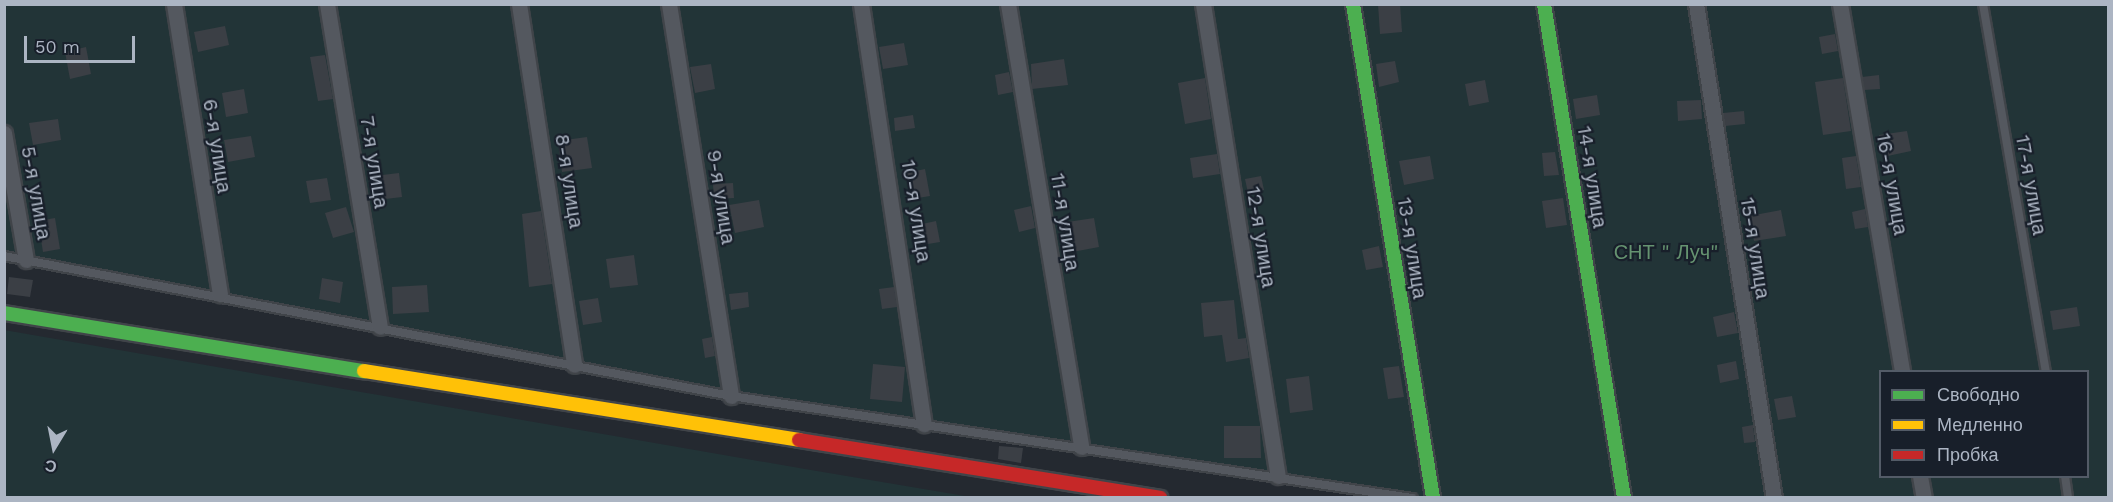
<!DOCTYPE html>
<meta charset="utf-8">
<style>
body{margin:0}
#map{position:relative;width:2113px;height:502px;overflow:hidden;background:#242930;font-family:"Work Sans",sans-serif}
div>[style]{position:absolute}
.green>*{inset:0;background:#223437}
.building>*{inset:0;background:#3b3f45}
.roads{filter:drop-shadow(2px 0 #404449) drop-shadow(-2px 0 #404449) drop-shadow(0 2px #404449) drop-shadow(0 -2px #404449)}
.lane>*{height:8px;margin:-4px;padding:0 4px;transform-origin:4px;border-radius:4px;background:#54585f}
.street>*{height:15px;margin:-7.5px;padding:0 7.5px;transform-origin:7.5px;border-radius:7.5px;background:#54585f}
.fast>*{height:14px;margin:-7px;padding:0 7px;transform-origin:7px;border-radius:7px;background:#4caf50}
.slow>*{height:14px;margin:-7px;padding:0 7px;transform-origin:7px;border-radius:7px;background:#ffc107}
.jam>*{height:14px;margin:-7px;padding:0 7px;transform-origin:7px;border-radius:7px;background:#c62828}
span{translate:-50% -50%;white-space:nowrap;text-align:center;line-height:1.15;-webkit-text-stroke:4.5px #181f2a;paint-order:stroke}
.street-label{font-size:20px;color:#acb5c3}
.park-label{font-size:20px;color:#659370}
.frame{position:absolute;inset:0;border:6px solid #acb5c3;pointer-events:none}
.legend{position:absolute;left:1879px;top:370px;width:210px;height:108px;box-sizing:border-box;background:#181f2a;border:2px solid #535b67;margin:0;padding:8px 10px;list-style:none;font-size:18px;color:#acb5c3}
.legend li{display:flex;align-items:center;gap:12px;height:30px}
.legend b{width:30px;border:2px solid #535b67}
.north{position:absolute;left:24px;top:418px;width:60px;height:60px;-webkit-text-stroke:4px #181f2a;paint-order:stroke;rotate:190deg;font-size:16px;font-weight:700;line-height:24px;text-align:center;color:#acb5c3}
.north::after{content:'';display:block;margin:auto;width:21px;height:27px;background:#acb5c3;clip-path:polygon(50% 0,100% 100%,50% 72%,0 100%)}
.scale{position:absolute;left:24px;top:36px;width:111px;height:27px;box-sizing:border-box;border:3px solid #acb5c3;border-top:0;padding-left:8px;font-size:18px;line-height:21px;white-space:nowrap;color:#acb5c3;-webkit-text-stroke:4px #181f2a;paint-order:stroke}
</style>
<div id="map">
<div class="green">
<i style="clip-path:polygon(evenodd,4px 5px,2108px 5px,2108px 497px,1406px 497px,730px 397px,5px 262px,4px 5px,1880px 372px,2088px 372px,2088px 476px,1880px 476px,1880px 372px)"></i>
<i style="clip-path:polygon(4px 330px,805px 469px,971px 497px,5px 497px)"></i>
</div>
<div class="building">
<i style="clip-path:polygon(1378px 4px,1400px 4px,1402px 32px,1380px 34px)"></i>
<i style="clip-path:polygon(225px 26px,229px 45px,198px 52px,194px 32px)"></i>
<i style="clip-path:polygon(1835px 34px,1838px 51px,1822px 54px,1819px 37px)"></i>
<i style="clip-path:polygon(904px 43px,908px 65px,883px 69px,879px 47px)"></i>
<i style="clip-path:polygon(86px 47px,91px 74px,70px 79px,65px 52px)"></i>
<i style="clip-path:polygon(325px 55px,333px 99px,318px 101px,310px 57px)"></i>
<i style="clip-path:polygon(1064px 59px,1068px 85px,1032px 89px,1031px 64px)"></i>
<i style="clip-path:polygon(1395px 61px,1399px 82px,1379px 87px,1376px 64px)"></i>
<i style="clip-path:polygon(711px 64px,715px 89px,695px 93px,690px 67px)"></i>
<i style="clip-path:polygon(1009px 72px,1013px 92px,998px 95px,995px 75px)"></i>
<i style="clip-path:polygon(1879px 75px,1880px 89px,1864px 90px,1862px 77px)"></i>
<i style="clip-path:polygon(1205px 78px,1211px 119px,1185px 124px,1178px 83px)"></i>
<i style="clip-path:polygon(1843px 78px,1851px 131px,1823px 135px,1815px 82px)"></i>
<i style="clip-path:polygon(1485px 80px,1489px 102px,1469px 106px,1465px 84px)"></i>
<i style="clip-path:polygon(244px 89px,248px 113px,226px 117px,222px 93px)"></i>
<i style="clip-path:polygon(1597px 95px,1600px 115px,1576px 119px,1573px 99px)"></i>
<i style="clip-path:polygon(1701px 100px,1702px 119px,1678px 121px,1677px 101px)"></i>
<i style="clip-path:polygon(1744px 111px,1745px 124px,1725px 126px,1723px 113px)"></i>
<i style="clip-path:polygon(913px 115px,915px 128px,895px 131px,894px 118px)"></i>
<i style="clip-path:polygon(58px 119px,61px 140px,33px 145px,29px 123px)"></i>
<i style="clip-path:polygon(1907px 131px,1911px 151px,1883px 157px,1879px 135px)"></i>
<i style="clip-path:polygon(251px 136px,255px 157px,228px 162px,224px 140px)"></i>
<i style="clip-path:polygon(587px 137px,592px 168px,562px 172px,558px 141px)"></i>
<i style="clip-path:polygon(1555px 152px,1559px 175px,1544px 176px,1542px 153px)"></i>
<i style="clip-path:polygon(1217px 154px,1220px 174px,1193px 178px,1190px 158px)"></i>
<i style="clip-path:polygon(1430px 156px,1434px 179px,1404px 185px,1399px 161px)"></i>
<i style="clip-path:polygon(1856px 156px,1861px 187px,1846px 189px,1842px 158px)"></i>
<i style="clip-path:polygon(925px 169px,930px 196px,912px 199px,907px 173px)"></i>
<i style="clip-path:polygon(399px 173px,402px 197px,377px 200px,374px 176px)"></i>
<i style="clip-path:polygon(1261px 176px,1264px 190px,1248px 193px,1245px 179px)"></i>
<i style="clip-path:polygon(327px 178px,331px 200px,310px 203px,306px 181px)"></i>
<i style="clip-path:polygon(733px 183px,734px 198px,714px 199px,713px 184px)"></i>
<i style="clip-path:polygon(1563px 198px,1567px 225px,1546px 228px,1542px 201px)"></i>
<i style="clip-path:polygon(759px 200px,764px 227px,735px 233px,729px 205px)"></i>
<i style="clip-path:polygon(1031px 206px,1035px 228px,1019px 232px,1014px 210px)"></i>
<i style="clip-path:polygon(346px 207px,354px 232px,333px 238px,325px 213px)"></i>
<i style="clip-path:polygon(1865px 209px,1868px 227px,1855px 229px,1852px 212px)"></i>
<i style="clip-path:polygon(1781px 210px,1786px 236px,1754px 241px,1749px 216px)"></i>
<i style="clip-path:polygon(541px 211px,552px 284px,529px 287px,522px 214px)"></i>
<i style="clip-path:polygon(55px 218px,60px 249px,43px 252px,38px 221px)"></i>
<i style="clip-path:polygon(1094px 218px,1099px 247px,1067px 253px,1061px 223px)"></i>
<i style="clip-path:polygon(936px 221px,940px 242px,916px 246px,913px 226px)"></i>
<i style="clip-path:polygon(1379px 246px,1383px 267px,1366px 270px,1362px 250px)"></i>
<i style="clip-path:polygon(634px 255px,638px 285px,610px 288px,606px 259px)"></i>
<i style="clip-path:polygon(9px 277px,33px 280px,30px 297px,7px 294px)"></i>
<i style="clip-path:polygon(322px 278px,343px 282px,340px 303px,319px 299px)"></i>
<i style="clip-path:polygon(427px 285px,429px 312px,393px 314px,392px 287px)"></i>
<i style="clip-path:polygon(894px 287px,897px 307px,882px 309px,879px 289px)"></i>
<i style="clip-path:polygon(748px 292px,749px 307px,731px 310px,729px 294px)"></i>
<i style="clip-path:polygon(598px 298px,602px 322px,583px 325px,579px 301px)"></i>
<i style="clip-path:polygon(1234px 300px,1238px 339px,1246px 338px,1249px 358px,1226px 362px,1222px 335px,1204px 337px,1201px 303px)"></i>
<i style="clip-path:polygon(2077px 307px,2080px 326px,2053px 330px,2050px 311px)"></i>
<i style="clip-path:polygon(1734px 312px,1738px 333px,1717px 337px,1713px 317px)"></i>
<i style="clip-path:polygon(712px 337px,715px 356px,705px 358px,702px 339px)"></i>
<i style="clip-path:polygon(1736px 361px,1739px 379px,1720px 383px,1717px 365px)"></i>
<i style="clip-path:polygon(873px 364px,905px 367px,902px 402px,870px 399px)"></i>
<i style="clip-path:polygon(1399px 366px,1404px 397px,1388px 399px,1383px 368px)"></i>
<i style="clip-path:polygon(1309px 376px,1313px 410px,1290px 413px,1286px 379px)"></i>
<i style="clip-path:polygon(1792px 396px,1796px 417px,1778px 420px,1774px 399px)"></i>
<i style="clip-path:polygon(1753px 425px,1755px 442px,1744px 443px,1742px 427px)"></i>
<i style="clip-path:polygon(1224px 426px,1260px 426px,1261px 458px,1224px 458px)"></i>
<i style="clip-path:polygon(999px 446px,1023px 448px,1021px 463px,998px 459px)"></i>
</div>
<div class="roads">
<div class="lane">
<i style="left:1983px;top:4px;width:373px;rotate:80.3deg"></i>
<i style="left:4px;top:256px;width:740px;rotate:10.9deg"></i>
<i style="left:731px;top:396px;width:689px;rotate:8.52deg"></i>
<i style="left:2065px;top:476px;width:22px;rotate:82deg"></i>
</div>
<div class="street">
<i style="left:174px;top:4px;width:294px;rotate:81deg"></i>
<i style="left:327px;top:4px;width:327px;rotate:80.7deg"></i>
<i style="left:519px;top:4px;width:365px;rotate:81.3deg"></i>
<i style="left:669px;top:4px;width:397px;rotate:81deg"></i>
<i style="left:861px;top:4px;width:425px;rotate:81.5deg"></i>
<i style="left:1008px;top:4px;width:449px;rotate:80.6deg"></i>
<i style="left:1203px;top:4px;width:478px;rotate:81deg"></i>
<i style="left:1696px;top:4px;width:500px;rotate:81.03deg"></i>
<i style="left:1840px;top:4px;width:373px;rotate:80.4deg"></i>
<i style="left:4px;top:133px;width:129px;rotate:80.2deg"></i>
<i style="left:1920px;top:476px;width:22px;rotate:80deg"></i>
</div>
<div class="fast">
<i style="left:1353px;top:4px;width:500px;rotate:80.8deg"></i>
<i style="left:1544px;top:4px;width:500px;rotate:80.8deg"></i>
<i style="left:4px;top:313px;width:365px;rotate:9.2deg"></i>
</div>
<div class="slow">
<i style="left:364px;top:371px;width:440px;rotate:9deg"></i>
</div>
<div class="jam">
<i style="left:799px;top:440px;width:366px;rotate:9.1deg"></i>
</div>
</div>
<div class="street-label">
<span style="left:217px;top:146px;rotate:81deg">6-я улица</span>
<span style="left:374px;top:162px;rotate:81deg">7-я улица</span>
<span style="left:1592px;top:177px;rotate:81deg">14-я улица</span>
<span style="left:569px;top:181px;rotate:81deg">8-я улица</span>
<span style="left:1892px;top:184px;rotate:80deg">16-я улица</span>
<span style="left:2031px;top:185px;rotate:80deg">17-я улица</span>
<span style="left:36px;top:193px;rotate:80deg">5-я улица</span>
<span style="left:721px;top:197px;rotate:81deg">9-я улица</span>
<span style="left:916px;top:211px;rotate:81deg">10-я улица</span>
<span style="left:1065px;top:222px;rotate:81deg">11-я улица</span>
<span style="left:1261px;top:237px;rotate:81deg">12-я улица</span>
<span style="left:1412px;top:248px;rotate:81deg">13-я улица</span>
<span style="left:1755px;top:248px;rotate:81deg">15-я улица</span>
</div>
<div class="park-label">
<span style="left:1666px;top:252px">СНТ " Луч"</span>
</div>
<div class="frame"></div>
<ul class="legend">
<li><b style="height:8px;background:#4caf50"></b>Свободно</li>
<li><b style="height:8px;background:#ffc107"></b>Медленно</li>
<li><b style="height:8px;background:#c62828"></b>Пробка</li>
</ul>
<div class="north">С</div>
<div class="scale">50 m</div>
</div>
